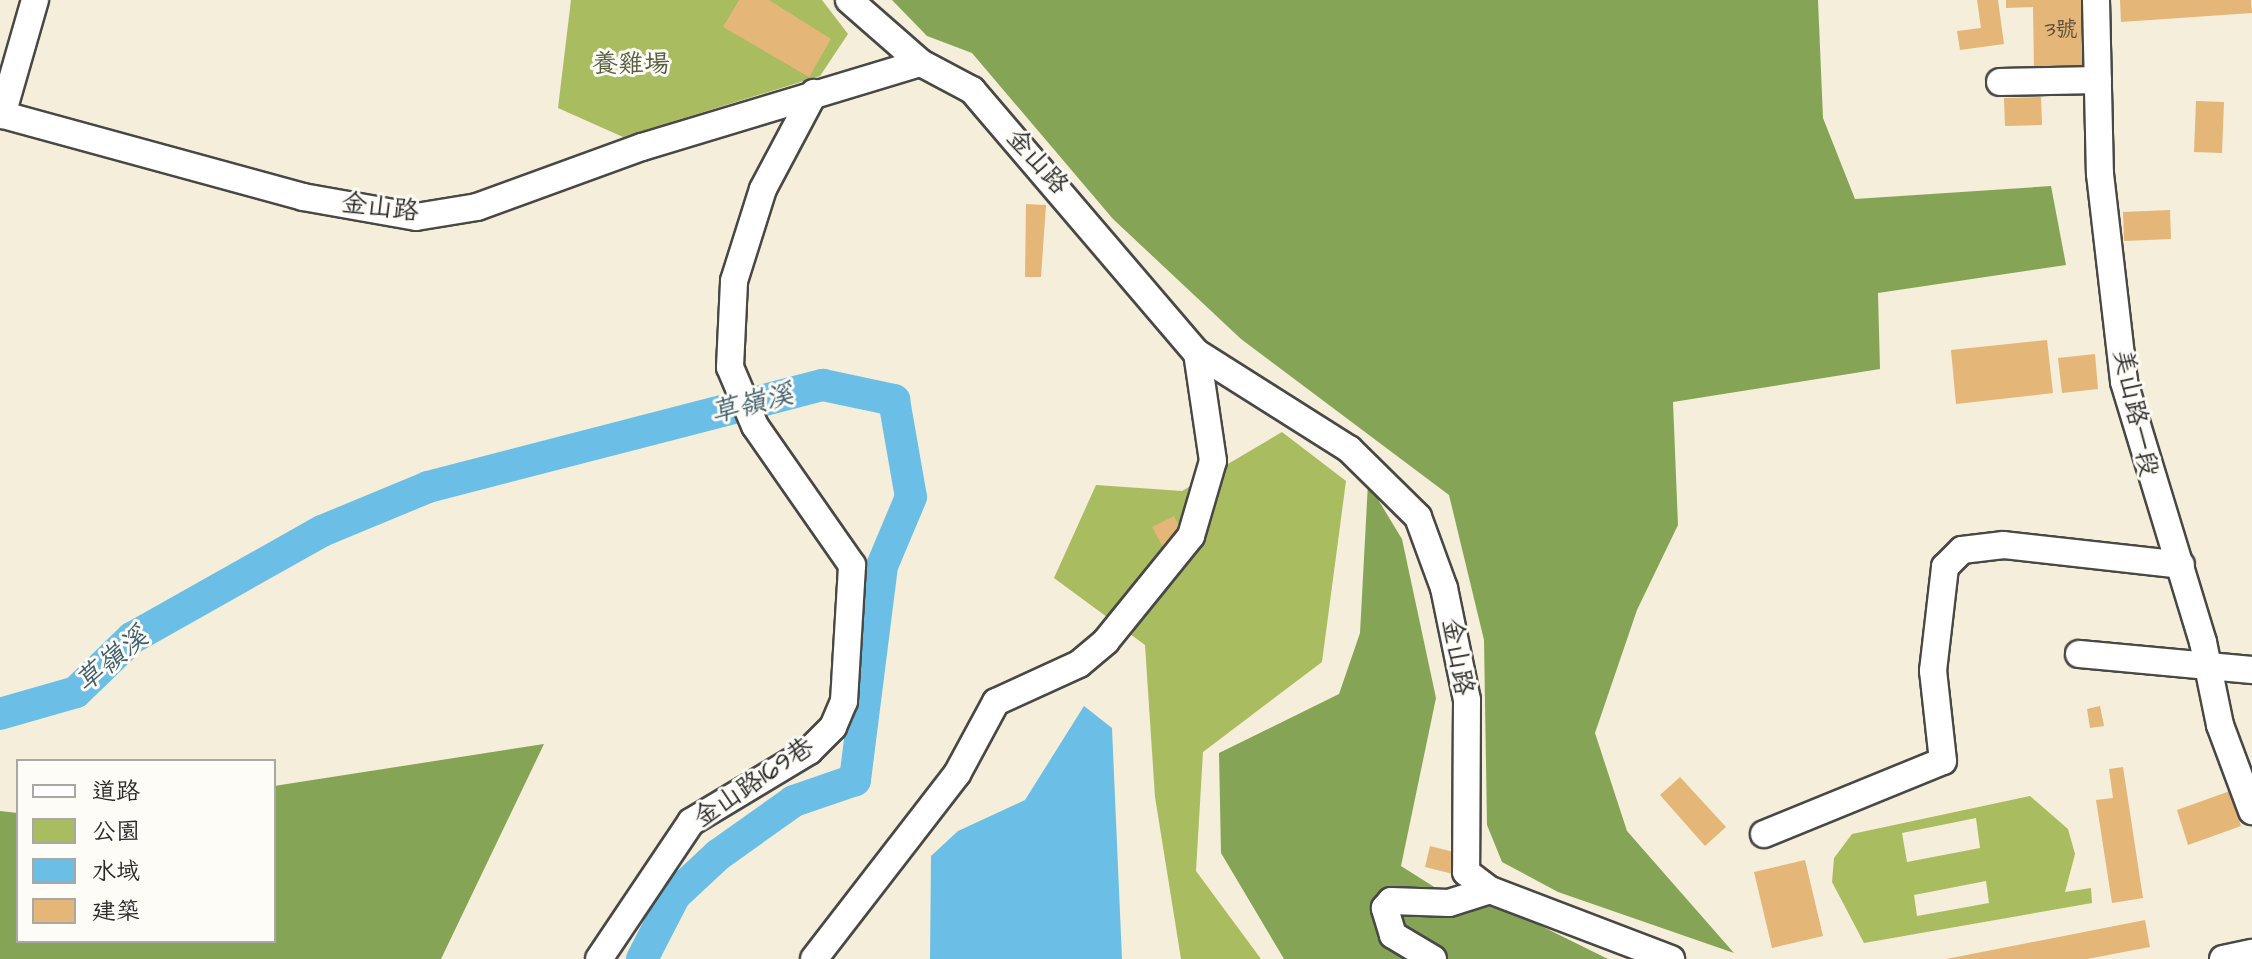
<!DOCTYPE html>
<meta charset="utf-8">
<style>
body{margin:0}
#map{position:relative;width:2252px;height:959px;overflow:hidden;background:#f5eeda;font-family:"Architects Daughter","LXGW WenKai TC",sans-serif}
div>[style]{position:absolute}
.green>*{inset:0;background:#a9bc60}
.forest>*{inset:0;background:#86a456}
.water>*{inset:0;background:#6bbfe7}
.river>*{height:32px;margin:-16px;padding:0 16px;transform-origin:16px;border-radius:16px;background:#6bbfe7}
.building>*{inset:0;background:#e4b677}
.roads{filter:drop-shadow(2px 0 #494845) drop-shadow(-2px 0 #494845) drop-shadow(0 2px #494845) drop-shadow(0 -2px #494845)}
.minor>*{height:26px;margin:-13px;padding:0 13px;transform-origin:13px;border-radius:13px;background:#fff}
span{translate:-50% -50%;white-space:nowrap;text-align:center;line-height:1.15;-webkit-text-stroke:6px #fdfcf7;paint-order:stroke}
.number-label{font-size:22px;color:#594e3e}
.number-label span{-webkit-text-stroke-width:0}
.park-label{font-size:26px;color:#575e3e}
.street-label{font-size:26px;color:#2b2b2b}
.water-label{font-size:28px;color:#415f6d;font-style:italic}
.legend{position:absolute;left:16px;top:759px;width:260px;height:184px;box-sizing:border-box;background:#fdfcf7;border:2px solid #a9a8a5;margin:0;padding:10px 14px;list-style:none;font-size:24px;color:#2b2b2b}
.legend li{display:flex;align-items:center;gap:16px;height:40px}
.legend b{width:40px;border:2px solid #a9a8a5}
</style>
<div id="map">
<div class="green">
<i style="clip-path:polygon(571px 0,822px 0,848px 34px,820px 76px,623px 137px,558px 108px)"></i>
<i style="clip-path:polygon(1282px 432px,1346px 481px,1322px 662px,1203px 752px,1196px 871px,1261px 959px,1181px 959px,1155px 797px,1145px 645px,1054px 578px,1096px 485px,1182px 491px)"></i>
<i style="clip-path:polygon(evenodd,2030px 796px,2068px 829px,2075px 854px,2065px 892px,2091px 888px,2092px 903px,1864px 943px,1832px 882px,1834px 858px,1852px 834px,2030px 796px,1976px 818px,1980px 848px,1907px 862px,1902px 833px,1976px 818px,2030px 796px,1986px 881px,1989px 903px,1917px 916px,1914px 895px,1986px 881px)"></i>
</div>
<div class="forest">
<i style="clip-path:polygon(892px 0,1818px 0,1823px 118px,1855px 199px,2051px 186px,2066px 265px,1878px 293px,1880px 369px,1673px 402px,1678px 525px,1637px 610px,1595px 733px,1627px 831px,1734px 953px,1558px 892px,1502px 862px,1487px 825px,1484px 640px,1449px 495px,1241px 339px,1113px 219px,972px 53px,927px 36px)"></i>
<i style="clip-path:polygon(1368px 483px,1402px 539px,1436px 698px,1401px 866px,1439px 890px,1525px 918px,1608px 959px,1284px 959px,1221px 853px,1219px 753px,1339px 694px,1360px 633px)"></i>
<i style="clip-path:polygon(544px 744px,441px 959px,0 959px,0 811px,18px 813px,18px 941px,274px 941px,274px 786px)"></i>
</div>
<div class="water">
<i style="clip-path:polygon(1084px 706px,1112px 728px,1122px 959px,930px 959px,931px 856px,958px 831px,1025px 800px)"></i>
</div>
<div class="river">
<i style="left:0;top:714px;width:79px;rotate:-16.1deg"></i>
<i style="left:76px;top:692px;width:78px;rotate:-44deg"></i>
<i style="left:132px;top:638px;width:218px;rotate:-29.4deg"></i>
<i style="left:322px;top:531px;width:115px;rotate:-22.5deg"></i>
<i style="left:428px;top:487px;width:408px;rotate:-14.5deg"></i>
<i style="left:823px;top:385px;width:73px;rotate:11.9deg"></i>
<i style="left:894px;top:400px;width:98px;rotate:80.1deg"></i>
<i style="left:911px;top:497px;width:75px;rotate:112.8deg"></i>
<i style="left:882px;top:566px;width:216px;rotate:97.2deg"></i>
<i style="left:855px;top:780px;width:65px;rotate:161deg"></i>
<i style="left:794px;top:801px;width:93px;rotate:144.6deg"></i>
<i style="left:718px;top:855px;width:59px;rotate:137.1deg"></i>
<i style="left:675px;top:895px;width:72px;rotate:117.3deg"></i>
</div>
<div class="building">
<i style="clip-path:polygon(739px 0,769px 0,831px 39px,809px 77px,723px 27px)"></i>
<i style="clip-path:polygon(1977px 0,1998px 0,2004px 44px,1960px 50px,1957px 31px,1981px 28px)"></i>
<i style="clip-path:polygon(2006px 0,2084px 0,2085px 70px,2034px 71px,2033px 7px,2006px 8px)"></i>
<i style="clip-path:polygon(2120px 0,2251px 0,2252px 13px,2121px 22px)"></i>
<i style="clip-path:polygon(2041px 97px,2042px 125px,2005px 126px,2004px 98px)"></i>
<i style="clip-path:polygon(2196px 101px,2224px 102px,2222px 153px,2194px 152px)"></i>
<i style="clip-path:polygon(1026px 204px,1046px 205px,1041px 277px,1025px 277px)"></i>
<i style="clip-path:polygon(2170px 210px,2171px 239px,2124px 241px,2123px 212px)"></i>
<i style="clip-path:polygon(2047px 340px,2053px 393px,1956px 404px,1951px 350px)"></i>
<i style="clip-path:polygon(2095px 354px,2098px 389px,2062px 393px,2058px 358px)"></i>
<i style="clip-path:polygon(1174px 516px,1185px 538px,1164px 549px,1152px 527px)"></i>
<i style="clip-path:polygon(2100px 706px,2104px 726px,2090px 728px,2087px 709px)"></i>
<i style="clip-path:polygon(2123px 767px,2143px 898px,2112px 903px,2096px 800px,2113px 798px,2109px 769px)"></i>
<i style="clip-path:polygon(1680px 777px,1726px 827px,1705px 846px,1660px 795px)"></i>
<i style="clip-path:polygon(2230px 791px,2241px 826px,2188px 845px,2177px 810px)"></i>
<i style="clip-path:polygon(1430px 846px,1458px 853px,1453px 874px,1425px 867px)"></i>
<i style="clip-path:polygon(1805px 860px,1823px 936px,1772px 948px,1754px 872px)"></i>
<i style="clip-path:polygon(2145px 920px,2150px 947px,2087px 959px,1946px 959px)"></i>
</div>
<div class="roads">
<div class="minor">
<i style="left:849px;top:0;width:96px;rotate:41.2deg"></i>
<i style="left:2096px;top:0;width:174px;rotate:88.7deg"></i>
<i style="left:2100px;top:174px;width:209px;rotate:83.4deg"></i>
<i style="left:2124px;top:382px;width:272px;rotate:73.1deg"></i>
<i style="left:2203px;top:642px;width:85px;rotate:78.4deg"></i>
<i style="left:2220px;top:725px;width:92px;rotate:69.6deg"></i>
<i style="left:2000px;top:82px;width:98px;rotate:-1.2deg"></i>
<i style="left:0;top:114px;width:314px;rotate:15.3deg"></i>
<i style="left:303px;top:197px;width:115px;rotate:10deg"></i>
<i style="left:416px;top:217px;width:62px;rotate:-9.3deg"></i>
<i style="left:477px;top:207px;width:176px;rotate:-20deg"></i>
<i style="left:642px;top:147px;width:291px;rotate:-16.8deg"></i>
<i style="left:921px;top:63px;width:58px;rotate:27.9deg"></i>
<i style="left:972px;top:90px;width:346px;rotate:49.5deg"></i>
<i style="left:1197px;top:353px;width:180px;rotate:32.3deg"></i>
<i style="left:1349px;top:449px;width:97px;rotate:44.6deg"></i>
<i style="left:1418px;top:517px;width:76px;rotate:69.9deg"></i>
<i style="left:1444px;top:588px;width:114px;rotate:78.4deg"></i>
<i style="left:1467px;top:700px;width:172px;rotate:90.3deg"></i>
<i style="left:1466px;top:872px;width:30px;rotate:37deg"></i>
<i style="left:1490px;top:890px;width:194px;rotate:20.9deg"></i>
<i style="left:2px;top:115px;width:120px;rotate:-74deg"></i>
<i style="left:2079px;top:654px;width:174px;rotate:5.3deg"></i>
<i style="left:1764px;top:834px;width:193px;rotate:-22.2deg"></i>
<i style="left:1943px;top:761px;width:91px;rotate:-96.3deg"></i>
<i style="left:1933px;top:671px;width:105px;rotate:-83.4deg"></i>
<i style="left:1945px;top:567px;width:24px;rotate:-45deg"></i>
<i style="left:1962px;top:550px;width:42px;rotate:-6.8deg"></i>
<i style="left:2004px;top:545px;width:178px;rotate:6.4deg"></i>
<i style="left:599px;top:959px;width:165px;rotate:-56.1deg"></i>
<i style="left:691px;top:822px;width:138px;rotate:-31deg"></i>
<i style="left:809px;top:751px;width:34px;rotate:-45deg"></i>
<i style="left:833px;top:727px;width:28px;rotate:-67deg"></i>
<i style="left:844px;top:701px;width:136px;rotate:-86.6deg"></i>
<i style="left:852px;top:565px;width:169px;rotate:-124.9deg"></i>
<i style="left:755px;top:426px;width:64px;rotate:-113deg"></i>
<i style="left:730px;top:367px;width:86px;rotate:-87.3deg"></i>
<i style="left:734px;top:281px;width:96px;rotate:-72.5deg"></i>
<i style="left:763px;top:189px;width:109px;rotate:-62deg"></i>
<i style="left:814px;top:959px;width:234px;rotate:-52.3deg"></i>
<i style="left:957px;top:774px;width:82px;rotate:-61.6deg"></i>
<i style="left:996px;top:702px;width:91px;rotate:-24.6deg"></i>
<i style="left:1079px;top:664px;width:35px;rotate:-40deg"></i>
<i style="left:1106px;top:641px;width:135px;rotate:-51deg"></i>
<i style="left:1191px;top:536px;width:78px;rotate:-73.7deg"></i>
<i style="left:1213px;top:461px;width:109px;rotate:-98.4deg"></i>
<i style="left:1433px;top:959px;width:47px;rotate:-149deg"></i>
<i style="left:1393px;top:935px;width:28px;rotate:-107deg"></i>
<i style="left:1385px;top:908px;width:9px;rotate:-49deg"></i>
<i style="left:1391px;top:901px;width:58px;rotate:2deg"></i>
<i style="left:1449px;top:903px;width:43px;rotate:-17.6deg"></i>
<i style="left:2223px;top:959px;width:30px;rotate:-12deg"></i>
</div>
</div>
<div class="number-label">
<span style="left:2061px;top:30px">3號</span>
</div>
<div class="park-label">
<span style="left:631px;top:65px">養雞場</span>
</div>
<div class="street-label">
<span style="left:1037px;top:162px;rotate:48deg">金山路</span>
<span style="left:380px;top:208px;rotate:7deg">金山路</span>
<span style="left:2135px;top:413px;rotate:78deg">美山路一段</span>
<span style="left:1457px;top:657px;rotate:80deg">金山路</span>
<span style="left:754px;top:783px;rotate:-34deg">金山路169巷</span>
</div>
<div class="water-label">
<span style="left:752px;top:404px;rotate:-14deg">草嶺溪</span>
<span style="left:112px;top:660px;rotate:-39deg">草嶺溪</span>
</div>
<ul class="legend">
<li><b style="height:10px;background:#fff"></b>道路</li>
<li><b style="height:22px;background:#a9bc60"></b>公園</li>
<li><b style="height:22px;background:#6bbfe7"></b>水域</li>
<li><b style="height:22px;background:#e4b677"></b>建築</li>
</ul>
</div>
